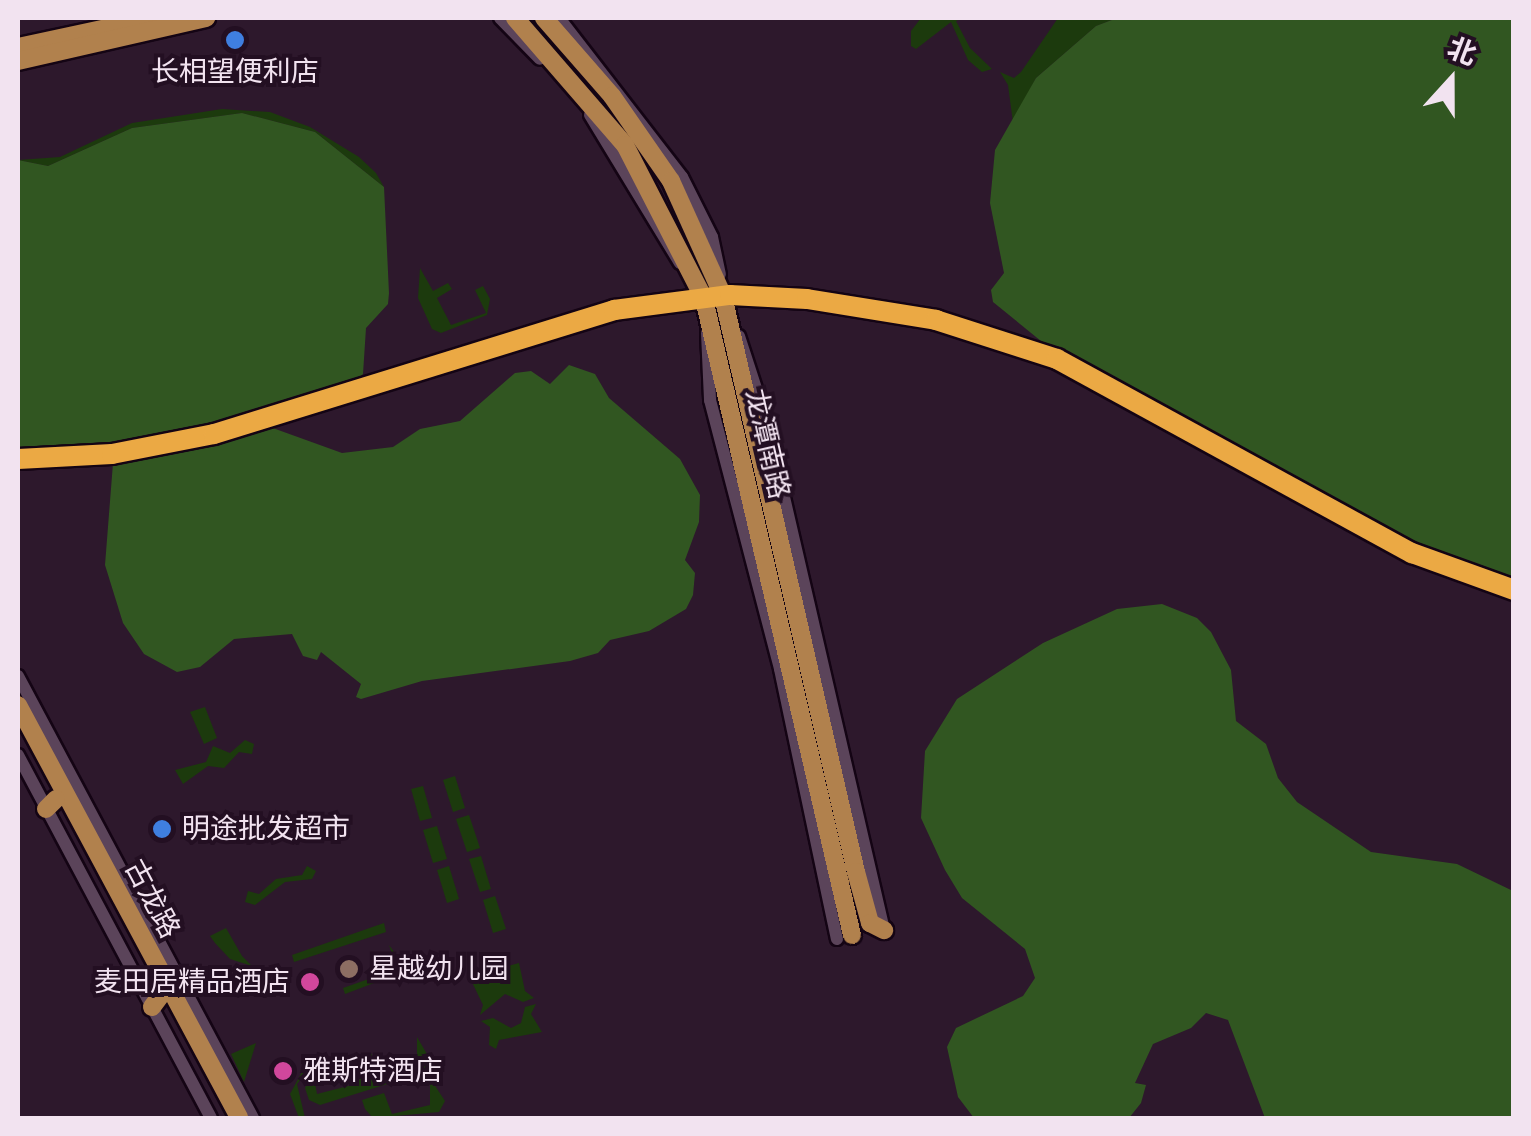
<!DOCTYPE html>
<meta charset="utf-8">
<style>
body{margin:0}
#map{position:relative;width:1531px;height:1136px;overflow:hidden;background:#2d182c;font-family:Roboto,"Noto Sans SC",sans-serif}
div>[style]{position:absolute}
.green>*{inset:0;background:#1c3a0d}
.forest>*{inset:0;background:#315621}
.roads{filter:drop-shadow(2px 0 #140414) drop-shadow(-2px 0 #140414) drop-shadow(0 2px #140414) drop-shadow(0 -2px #140414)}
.minor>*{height:12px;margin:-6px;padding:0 6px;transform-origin:6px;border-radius:6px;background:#5b445a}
.major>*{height:18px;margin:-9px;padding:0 9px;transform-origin:9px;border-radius:9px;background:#b1814d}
.highway>*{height:20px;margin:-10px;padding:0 10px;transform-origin:10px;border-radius:10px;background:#eba944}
.dots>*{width:28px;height:28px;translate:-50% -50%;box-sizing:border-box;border:5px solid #230f22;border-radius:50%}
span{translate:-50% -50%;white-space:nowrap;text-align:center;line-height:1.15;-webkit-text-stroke:8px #230f22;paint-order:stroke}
.poi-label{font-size:28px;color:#f2e3f0}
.left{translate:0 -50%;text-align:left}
.right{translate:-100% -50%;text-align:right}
.street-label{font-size:28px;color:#f2e3f0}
.frame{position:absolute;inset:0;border:20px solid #f2e3f0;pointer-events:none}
.north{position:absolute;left:1401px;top:30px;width:100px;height:100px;-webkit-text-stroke:8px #230f22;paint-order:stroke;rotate:21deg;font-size:28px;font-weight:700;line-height:40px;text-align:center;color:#f2e3f0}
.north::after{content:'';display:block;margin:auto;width:35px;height:45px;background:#f2e3f0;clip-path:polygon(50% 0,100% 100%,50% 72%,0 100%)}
</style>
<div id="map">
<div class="green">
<i style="clip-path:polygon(921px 18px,962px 18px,956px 21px,970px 48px,992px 69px,982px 72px,968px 60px,951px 22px,916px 49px,911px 46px,911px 31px)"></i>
<i style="clip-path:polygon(1058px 18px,1117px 18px,1096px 26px,1036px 78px,1013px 123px,1008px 85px,1000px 72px,1014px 78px,1021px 72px)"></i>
<i style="clip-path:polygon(222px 109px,270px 112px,310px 127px,359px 157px,376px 173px,384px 187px,315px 132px,242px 113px,132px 128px,48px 166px,18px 160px,60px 157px,132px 123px)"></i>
<i style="clip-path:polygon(420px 268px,433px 291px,448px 283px,452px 289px,437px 298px,451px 325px,486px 313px,475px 290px,483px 286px,490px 299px,487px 315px,441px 333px,432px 329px,418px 298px)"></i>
<i style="clip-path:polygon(205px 707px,217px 738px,204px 744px,190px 712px)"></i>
<i style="clip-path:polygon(245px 740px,254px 744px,252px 754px,239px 752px,224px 768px,208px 766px,183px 784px,175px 770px,206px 762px,213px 746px,230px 753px)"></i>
<i style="clip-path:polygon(455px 776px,465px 808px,453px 812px,443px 780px)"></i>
<i style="clip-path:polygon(423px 786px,432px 818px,420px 821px,411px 789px)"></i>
<i style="clip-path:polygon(469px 815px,480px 848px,467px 852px,456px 819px)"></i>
<i style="clip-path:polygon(437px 826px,447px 859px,433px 863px,423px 830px)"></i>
<i style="clip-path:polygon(481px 856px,491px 889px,480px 892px,469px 859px)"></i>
<i style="clip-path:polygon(307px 866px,316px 871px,312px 879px,285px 882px,255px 905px,245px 902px,248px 891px,259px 894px,276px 879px,302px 875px)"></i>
<i style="clip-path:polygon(449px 866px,459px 899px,447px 903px,437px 870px)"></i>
<i style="clip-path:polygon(495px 896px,506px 929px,493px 933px,483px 900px)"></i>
<i style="clip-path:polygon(384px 923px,386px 932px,294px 962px,292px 955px)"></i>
<i style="clip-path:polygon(226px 928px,242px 956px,252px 966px,230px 959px,215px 943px,210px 936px)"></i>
<i style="clip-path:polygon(389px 945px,403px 964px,398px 974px,345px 994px,343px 988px,397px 969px)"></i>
<i style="clip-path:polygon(519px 963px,525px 991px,534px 998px,523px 1002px,505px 994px,480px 1015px,483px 1005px,470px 978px,486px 972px,498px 982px,504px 967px)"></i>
<i style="clip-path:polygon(536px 1004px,531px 1014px,542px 1032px,499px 1040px,496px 1049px,489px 1045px,490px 1027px,481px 1021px,493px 1018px,511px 1028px,521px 1023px,525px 1007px)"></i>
<i style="clip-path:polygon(417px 1037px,431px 1061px,426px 1072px,320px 1105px,309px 1100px,305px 1088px,313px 1072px,317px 1094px,356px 1084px,360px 1079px,349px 1059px,371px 1053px,378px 1073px,417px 1064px)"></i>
<i style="clip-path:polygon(256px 1043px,244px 1082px,231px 1054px)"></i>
<i style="clip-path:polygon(311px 1055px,314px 1063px,297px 1084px,305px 1118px,299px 1118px,290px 1094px)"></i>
<i style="clip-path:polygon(430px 1078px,445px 1101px,439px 1112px,373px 1118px,365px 1109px,362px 1100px,384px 1093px,392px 1114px,430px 1105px)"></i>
</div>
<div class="forest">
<i style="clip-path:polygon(1117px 18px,1513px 18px,1513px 584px,1460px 569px,1052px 350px,993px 302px,991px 290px,1004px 273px,990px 203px,995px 150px,1036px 78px,1096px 26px)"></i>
<i style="clip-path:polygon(242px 113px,315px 132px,384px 187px,389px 293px,388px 304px,366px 328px,363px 374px,352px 385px,232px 421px,116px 445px,23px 449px,18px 445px,18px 160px,48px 166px,132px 128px)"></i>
<i style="clip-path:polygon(569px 365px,595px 374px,609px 398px,680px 459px,700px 495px,699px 522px,685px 560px,695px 573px,693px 595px,686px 609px,649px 631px,610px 640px,598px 653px,570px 661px,422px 681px,361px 699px,356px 697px,361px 684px,321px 652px,317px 660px,303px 656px,292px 634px,234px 639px,200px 667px,177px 672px,144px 654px,123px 623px,105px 565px,113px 463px,270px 427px,342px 453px,393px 447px,420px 429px,460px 421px,515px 373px,531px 371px,550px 384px)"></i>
<i style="clip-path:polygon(1162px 604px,1197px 618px,1211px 632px,1231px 670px,1236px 721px,1266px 744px,1278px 778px,1297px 802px,1371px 852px,1457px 864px,1513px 891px,1513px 1118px,1265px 1118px,1228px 1020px,1206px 1013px,1191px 1028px,1153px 1044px,1135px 1083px,1146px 1085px,1141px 1103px,1129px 1118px,974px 1118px,958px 1097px,947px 1047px,956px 1028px,1023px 996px,1035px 978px,1025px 949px,962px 898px,945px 870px,921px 818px,925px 751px,957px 699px,1043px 643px,1117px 609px)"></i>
</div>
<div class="roads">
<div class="minor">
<i style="left:500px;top:18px;width:57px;rotate:45.7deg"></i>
<i style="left:559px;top:18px;width:201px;rotate:52.3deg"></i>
<i style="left:682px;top:177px;width:67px;rotate:63.4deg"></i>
<i style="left:712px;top:237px;width:38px;rotate:78deg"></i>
<i style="left:590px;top:115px;width:173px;rotate:58.7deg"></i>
<i style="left:707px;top:333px;width:67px;rotate:87.4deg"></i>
<i style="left:710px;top:400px;width:278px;rotate:75.4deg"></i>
<i style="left:780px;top:669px;width:276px;rotate:78.1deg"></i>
<i style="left:739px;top:336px;width:87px;rotate:72deg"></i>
<i style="left:766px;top:419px;width:524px;rotate:77deg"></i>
<i style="left:18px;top:676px;width:501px;rotate:62deg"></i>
<i style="left:18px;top:755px;width:411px;rotate:62deg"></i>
</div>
<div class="major">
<i style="left:515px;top:18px;width:168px;rotate:49.1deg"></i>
<i style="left:625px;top:145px;width:173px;rotate:62.8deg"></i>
<i style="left:704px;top:299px;width:653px;rotate:76.9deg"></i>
<i style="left:544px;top:18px;width:103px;rotate:48.9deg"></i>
<i style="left:612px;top:96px;width:103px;rotate:55.2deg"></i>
<i style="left:671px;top:181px;width:126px;rotate:65.7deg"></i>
<i style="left:723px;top:296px;width:591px;rotate:77deg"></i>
<i style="left:856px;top:872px;width:53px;rotate:74.6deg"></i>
<i style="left:870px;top:923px;width:16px;rotate:27deg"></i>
<i style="left:18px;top:47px;width:138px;rotate:-12.1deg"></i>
<i style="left:18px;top:61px;width:193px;rotate:-12.9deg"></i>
<i style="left:18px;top:705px;width:468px;rotate:61.8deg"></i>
<i style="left:46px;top:809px;width:14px;rotate:-45deg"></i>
<i style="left:152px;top:1007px;width:15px;rotate:-53deg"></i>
</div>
<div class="highway">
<i style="left:18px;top:459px;width:94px;rotate:-3deg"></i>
<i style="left:112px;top:454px;width:104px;rotate:-11.1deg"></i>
<i style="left:214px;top:434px;width:419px;rotate:-17.2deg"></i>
<i style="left:614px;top:310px;width:117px;rotate:-7.4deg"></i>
<i style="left:730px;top:295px;width:77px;rotate:3deg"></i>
<i style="left:807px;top:299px;width:131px;rotate:9.2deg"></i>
<i style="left:936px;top:320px;width:127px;rotate:17.9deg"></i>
<i style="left:1057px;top:359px;width:405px;rotate:28.7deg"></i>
<i style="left:1412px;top:553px;width:109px;rotate:19.9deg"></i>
</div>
</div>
<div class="dots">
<i style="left:235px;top:40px;background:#3f7fe0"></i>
<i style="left:162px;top:829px;background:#3f7fe0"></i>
<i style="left:349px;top:969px;background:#8d6e63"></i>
<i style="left:310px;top:982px;background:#d1479c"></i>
<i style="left:283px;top:1071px;background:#d1479c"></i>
</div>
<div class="poi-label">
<span style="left:235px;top:72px">长相望便利店</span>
<span class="left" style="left:182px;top:829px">明途批发超市</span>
<span class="left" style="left:369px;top:969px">星越幼儿园</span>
<span class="right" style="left:290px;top:982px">麦田居精品酒店</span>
<span class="left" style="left:303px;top:1071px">雅斯特酒店</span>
</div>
<div class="street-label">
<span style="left:767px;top:444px;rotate:77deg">龙潭南路</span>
<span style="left:152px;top:899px;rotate:62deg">古龙路</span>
</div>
<div class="frame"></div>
<div class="north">北</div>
</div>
